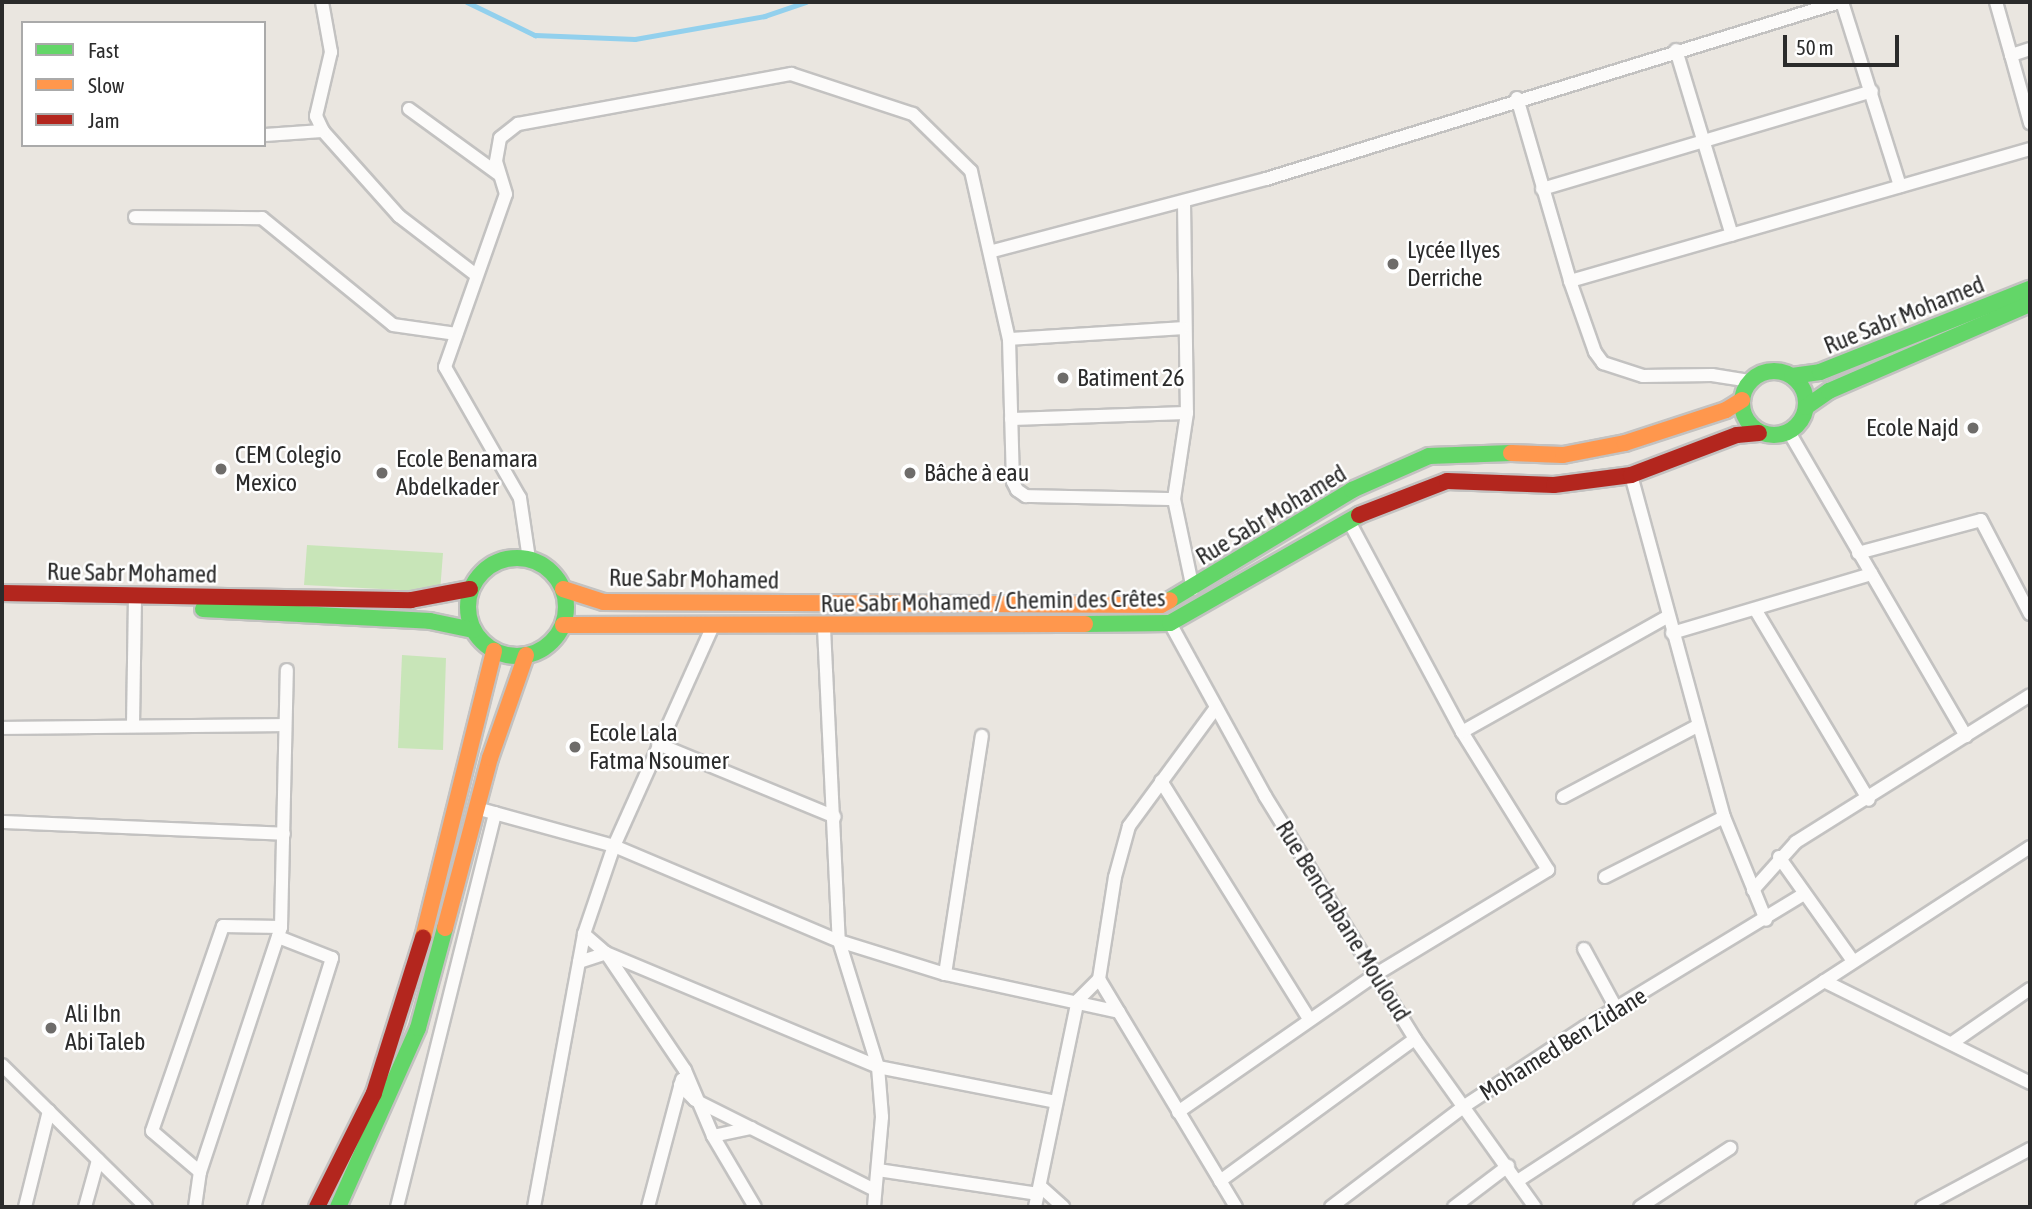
<!DOCTYPE html>
<meta charset="utf-8">
<style>
body{margin:0}
#map{position:relative;width:2032px;height:1209px;overflow:hidden;background:#eae6e0;font-family:"Asap Condensed",sans-serif}
div>[style]{position:absolute}
.green>*{inset:0;background:#c8e5b8}
.stream>*{height:4.5px;margin:-2.25px;padding:0 2.25px;transform-origin:2.25px;border-radius:2.25px;background:#92d0ed}
.roads{filter:drop-shadow(2px 0 #c3c2c1) drop-shadow(-2px 0 #c3c2c1) drop-shadow(0 2px #c3c2c1) drop-shadow(0 -2px #c3c2c1)}
.street>*{height:12px;margin:-6px;padding:0 6px;transform-origin:6px;border-radius:6px;background:#fcfbfa}
.fast>*{height:16px;margin:-8px;padding:0 8px;transform-origin:8px;border-radius:8px;background:#63d668}
.fast>.ring{margin:-8px;padding:0;box-sizing:content-box;background:none;border:16px solid #63d668;border-radius:50%}
.slow>*{height:16px;margin:-8px;padding:0 8px;transform-origin:8px;border-radius:8px;background:#ff974d}
.jam>*{height:16px;margin:-8px;padding:0 8px;transform-origin:8px;border-radius:8px;background:#b3261e}
.dots>*{width:19px;height:19px;translate:-50% -50%;box-sizing:border-box;border:4px solid #fff;border-radius:50%}
span{translate:-50% -50%;white-space:nowrap;text-align:center;line-height:1.15;-webkit-text-stroke:5px #fff;paint-order:stroke}
.poi-label{font-size:24px;color:#2b2b2b}
.left{translate:0 -50%;text-align:left}
.right{translate:-100% -50%;text-align:right}
.street-label{font-size:24px;color:#2b2b2b}
.frame{position:absolute;inset:0;border:4px solid #2b2b2b;pointer-events:none}
.legend{position:absolute;left:21px;top:21px;width:245px;height:126px;box-sizing:border-box;background:#fff;border:2px solid #aaa;margin:0;padding:9px 12px;list-style:none;font-size:21px;color:#2b2b2b}
.legend li{display:flex;align-items:center;gap:14px;height:35px}
.legend b{width:35px;border:2px solid #aaa}
.scale{position:absolute;left:1783px;top:35px;width:116px;height:32px;box-sizing:border-box;border:4px solid #2b2b2b;border-top:0;padding-left:9px;font-size:21px;line-height:24px;white-space:nowrap;color:#2b2b2b;-webkit-text-stroke:5px #fff;paint-order:stroke}
</style>
<div id="map">
<div class="green">
<i style="clip-path:polygon(307px 545px,443px 553px,440px 592px,304px 585px)"></i>
<i style="clip-path:polygon(402px 655px,446px 658px,443px 750px,398px 748px)"></i>
</div>
<div class="stream">
<i style="left:74px;top:2px;width:41px"></i>
<i style="left:467px;top:2px;width:76px;rotate:25.9deg"></i>
<i style="left:535px;top:35px;width:100px;rotate:2.3deg"></i>
<i style="left:635px;top:39px;width:132px;rotate:-10deg"></i>
<i style="left:765px;top:16px;width:43px;rotate:-18.9deg"></i>
</div>
<div class="roads">
<div class="street">
<i style="left:322px;top:2px;width:51px;rotate:79.8deg"></i>
<i style="left:331px;top:52px;width:66px;rotate:103.2deg"></i>
<i style="left:316px;top:116px;width:17px;rotate:65deg"></i>
<i style="left:323px;top:131px;width:114px;rotate:48.2deg"></i>
<i style="left:399px;top:216px;width:97px;rotate:37.5deg"></i>
<i style="left:1842px;top:2px;width:193px;rotate:72.5deg"></i>
<i style="left:1996px;top:2px;width:55px;rotate:74.2deg"></i>
<i style="left:2030px;top:49px;width:20px;rotate:162deg"></i>
<i style="left:2011px;top:55px;width:71px;rotate:74.4deg"></i>
<i style="left:1676px;top:50px;width:193px;rotate:73.2deg"></i>
<i style="left:1517px;top:98px;width:191px;rotate:73.8deg"></i>
<i style="left:1570px;top:281px;width:75px;rotate:70.6deg"></i>
<i style="left:1595px;top:352px;width:14px;rotate:54deg"></i>
<i style="left:1603px;top:363px;width:42px;rotate:18deg"></i>
<i style="left:1643px;top:376px;width:69px;rotate:-0.8deg"></i>
<i style="left:1712px;top:375px;width:36px;rotate:9deg"></i>
<i style="left:409px;top:109px;width:112px;rotate:36deg"></i>
<i style="left:264px;top:135px;width:59px;rotate:-3.9deg"></i>
<i style="left:1542px;top:189px;width:344px;rotate:-16.5deg"></i>
<i style="left:1184px;top:202px;width:211px;rotate:89.2deg"></i>
<i style="left:1187px;top:413px;width:87px;rotate:98.6deg"></i>
<i style="left:1174px;top:499px;width:92px;rotate:78.1deg"></i>
<i style="left:135px;top:217px;width:127px;rotate:0.5deg"></i>
<i style="left:262px;top:218px;width:169px;rotate:39.2deg"></i>
<i style="left:393px;top:325px;width:64px;rotate:8.1deg"></i>
<i style="left:993px;top:251px;width:282px;rotate:-14.8deg"></i>
<i style="left:1266px;top:179px;width:601px;rotate:-17.14deg"></i>
<i style="left:1570px;top:281px;width:479px;rotate:-16deg"></i>
<i style="left:1009px;top:339px;width:174px;rotate:-3.6deg"></i>
<i style="left:1011px;top:419px;width:176px;rotate:-2deg"></i>
<i style="left:1789px;top:432px;width:352px;rotate:59.8deg"></i>
<i style="left:1631px;top:475px;width:354px;rotate:74.8deg"></i>
<i style="left:1724px;top:817px;width:111px;rotate:67.8deg"></i>
<i style="left:1858px;top:553px;width:127px;rotate:-15deg"></i>
<i style="left:1981px;top:520px;width:106px;rotate:62.5deg"></i>
<i style="left:529px;top:559px;width:62px;rotate:-98.4deg"></i>
<i style="left:520px;top:498px;width:151px;rotate:-119.8deg"></i>
<i style="left:445px;top:367px;width:183px;rotate:-70.6deg"></i>
<i style="left:506px;top:194px;width:34px;rotate:-107deg"></i>
<i style="left:496px;top:161px;width:23px;rotate:-80deg"></i>
<i style="left:500px;top:138px;width:23px;rotate:-38deg"></i>
<i style="left:518px;top:124px;width:278px;rotate:-10.4deg"></i>
<i style="left:791px;top:74px;width:128px;rotate:18.2deg"></i>
<i style="left:913px;top:114px;width:81px;rotate:44.5deg"></i>
<i style="left:971px;top:171px;width:172px;rotate:77.3deg"></i>
<i style="left:1009px;top:339px;width:143px;rotate:88.4deg"></i>
<i style="left:1013px;top:482px;width:9px;rotate:63deg"></i>
<i style="left:1017px;top:490px;width:11px;rotate:34deg"></i>
<i style="left:1026px;top:496px;width:148px;rotate:1.2deg"></i>
<i style="left:1755px;top:609px;width:222px;rotate:59.2deg"></i>
<i style="left:1170px;top:623px;width:197px;rotate:61.2deg"></i>
<i style="left:1265px;top:796px;width:286px;rotate:58.3deg"></i>
<i style="left:1415px;top:1039px;width:206px;rotate:54.5deg"></i>
<i style="left:824px;top:628px;width:313px;rotate:87.3deg"></i>
<i style="left:839px;top:941px;width:132px;rotate:72.8deg"></i>
<i style="left:878px;top:1067px;width:50px;rotate:85.4deg"></i>
<i style="left:882px;top:1117px;width:90px;rotate:95.1deg"></i>
<i style="left:1672px;top:633px;width:208px;rotate:-16.5deg"></i>
<i style="left:133px;top:725px;width:128px;rotate:-89.1deg"></i>
<i style="left:2px;top:728px;width:282px;rotate:-0.6deg"></i>
<i style="left:1462px;top:732px;width:237px;rotate:-29.3deg"></i>
<i style="left:658px;top:744px;width:191px;rotate:22.4deg"></i>
<i style="left:1161px;top:781px;width:280px;rotate:58.1deg"></i>
<i style="left:1563px;top:797px;width:152px;rotate:-27.9deg"></i>
<i style="left:476px;top:808px;width:143px;rotate:15.4deg"></i>
<i style="left:614px;top:846px;width:244px;rotate:22.9deg"></i>
<i style="left:839px;top:941px;width:111px;rotate:17.3deg"></i>
<i style="left:945px;top:974px;width:178px;rotate:12.3deg"></i>
<i style="left:2px;top:822px;width:282px;rotate:2.4deg"></i>
<i style="left:1779px;top:857px;width:128px;rotate:54.6deg"></i>
<i style="left:1605px;top:877px;width:133px;rotate:-26.8deg"></i>
<i style="left:1753px;top:890px;width:64px;rotate:-48.1deg"></i>
<i style="left:1796px;top:842px;width:276px;rotate:-32.1deg"></i>
<i style="left:584px;top:934px;width:29px;rotate:41deg"></i>
<i style="left:606px;top:953px;width:141px;rotate:56deg"></i>
<i style="left:685px;top:1070px;width:72px;rotate:67deg"></i>
<i style="left:713px;top:1136px;width:82px;rotate:59.4deg"></i>
<i style="left:1584px;top:949px;width:67px;rotate:61.5deg"></i>
<i style="left:579px;top:962px;width:28px;rotate:-18deg"></i>
<i style="left:606px;top:953px;width:295px;rotate:22.7deg"></i>
<i style="left:878px;top:1067px;width:181px;rotate:11.1deg"></i>
<i style="left:945px;top:974px;width:241px;rotate:-81.2deg"></i>
<i style="left:1099px;top:979px;width:266px;rotate:59deg"></i>
<i style="left:1824px;top:981px;width:230px;rotate:26.3deg"></i>
<i style="left:1952px;top:1043px;width:95px;rotate:-34.7deg"></i>
<i style="left:2px;top:1065px;width:202px;rotate:44.6deg"></i>
<i style="left:680px;top:1085px;width:21px;rotate:45deg"></i>
<i style="left:695px;top:1100px;width:201px;rotate:26.6deg"></i>
<i style="left:1178px;top:1112px;width:244px;rotate:-34.8deg"></i>
<i style="left:1378px;top:973px;width:199px;rotate:-31.2deg"></i>
<i style="left:1548px;top:870px;width:163px;rotate:-121.9deg"></i>
<i style="left:1462px;top:732px;width:239px;rotate:-118.2deg"></i>
<i style="left:713px;top:1136px;width:39px;rotate:-12deg"></i>
<i style="left:878px;top:1170px;width:162px;rotate:8.5deg"></i>
<i style="left:200px;top:1172px;width:258px;rotate:-71.7deg"></i>
<i style="left:281px;top:927px;width:257px;rotate:-88.7deg"></i>
<i style="left:1519px;top:1180px;width:610px;rotate:-33.09deg"></i>
<i style="left:1220px;top:1181px;width:241px;rotate:-36.1deg"></i>
<i style="left:1041px;top:1187px;width:30px;rotate:42deg"></i>
<i style="left:25px;top:1207px;width:99px;rotate:-76deg"></i>
<i style="left:85px;top:1207px;width:49px;rotate:-74.5deg"></i>
<i style="left:195px;top:1207px;width:35px;rotate:-82deg"></i>
<i style="left:200px;top:1172px;width:63px;rotate:-139.5deg"></i>
<i style="left:152px;top:1131px;width:217px;rotate:-70.9deg"></i>
<i style="left:223px;top:926px;width:58px;rotate:1deg"></i>
<i style="left:254px;top:1207px;width:261px;rotate:-72.6deg"></i>
<i style="left:332px;top:958px;width:58px;rotate:-158.7deg"></i>
<i style="left:397px;top:1207px;width:406px;rotate:-76deg"></i>
<i style="left:534px;top:1207px;width:278px;rotate:-79.6deg"></i>
<i style="left:584px;top:934px;width:93px;rotate:-71.2deg"></i>
<i style="left:614px;top:846px;width:239px;rotate:-65.8deg"></i>
<i style="left:648px;top:1207px;width:132px;rotate:-75.1deg"></i>
<i style="left:1035px;top:1207px;width:211px;rotate:-78.3deg"></i>
<i style="left:1078px;top:1000px;width:30px;rotate:-45deg"></i>
<i style="left:1099px;top:979px;width:103px;rotate:-81.1deg"></i>
<i style="left:1115px;top:877px;width:53px;rotate:-74.6deg"></i>
<i style="left:1129px;top:826px;width:145px;rotate:-53.7deg"></i>
<i style="left:1331px;top:1207px;width:166px;rotate:-37.1deg"></i>
<i style="left:1463px;top:1107px;width:146px;rotate:-33.3deg"></i>
<i style="left:1585px;top:1027px;width:256px;rotate:-31.3deg"></i>
<i style="left:1454px;top:1207px;width:68px;rotate:-37.2deg"></i>
<i style="left:1640px;top:1207px;width:108px;rotate:-33.2deg"></i>
<i style="left:1922px;top:1207px;width:123px;rotate:-28.2deg"></i>
</div>
<div class="fast">
<i class="ring" style="left:1742px;top:371px;width:48px;height:48px"></i>
<i style="left:1792px;top:376px;width:28px;rotate:-8deg"></i>
<i style="left:1820px;top:372px;width:226px;rotate:-21.6deg"></i>
<i style="left:1806px;top:407px;width:28px;rotate:-35deg"></i>
<i style="left:1829px;top:391px;width:219px;rotate:-23.4deg"></i>
<i class="ring" style="left:468px;top:558px;width:82px;height:82px"></i>
<i style="left:1170px;top:600px;width:213px;rotate:-31.1deg"></i>
<i style="left:1352px;top:490px;width:84px;rotate:-23.8deg"></i>
<i style="left:1429px;top:456px;width:82px;rotate:-2.1deg"></i>
<i style="left:203px;top:609px;width:227px;rotate:3deg"></i>
<i style="left:430px;top:621px;width:44px;rotate:11.8deg"></i>
<i style="left:1085px;top:624px;width:85px;rotate:-0.7deg"></i>
<i style="left:1170px;top:623px;width:218px;rotate:-29.7deg"></i>
<i style="left:338px;top:1207px;width:196px;rotate:-65.9deg"></i>
<i style="left:418px;top:1028px;width:104px;rotate:-74.9deg"></i>
</div>
<div class="slow">
<i style="left:1511px;top:453px;width:52px;rotate:2.2deg"></i>
<i style="left:1563px;top:455px;width:63px;rotate:-11deg"></i>
<i style="left:1625px;top:443px;width:106px;rotate:-18.1deg"></i>
<i style="left:1726px;top:410px;width:19px;rotate:-32deg"></i>
<i style="left:563px;top:589px;width:43px;rotate:17.6deg"></i>
<i style="left:604px;top:602px;width:557px;rotate:0.31deg"></i>
<i style="left:1161px;top:605px;width:10px;rotate:-29deg"></i>
<i style="left:563px;top:625px;width:522px;rotate:-0.11deg"></i>
<i style="left:445px;top:928px;width:176px;rotate:-75.2deg"></i>
<i style="left:490px;top:758px;width:109px;rotate:-70.7deg"></i>
<i style="left:423px;top:938px;width:296px;rotate:-76.1deg"></i>
</div>
<div class="jam">
<i style="left:1359px;top:515px;width:94px;rotate:-21.1deg"></i>
<i style="left:1447px;top:481px;width:107px;rotate:2.1deg"></i>
<i style="left:1554px;top:485px;width:78px;rotate:-7.4deg"></i>
<i style="left:1631px;top:475px;width:113px;rotate:-20.7deg"></i>
<i style="left:1737px;top:435px;width:22px;rotate:-5deg"></i>
<i style="left:2px;top:593px;width:409px;rotate:1deg"></i>
<i style="left:411px;top:600px;width:60px;rotate:-10.6deg"></i>
<i style="left:317px;top:1207px;width:127px;rotate:-63.4deg"></i>
<i style="left:374px;top:1093px;width:163px;rotate:-72.5deg"></i>
</div>
</div>
<div class="dots">
<i style="left:1393px;top:264px;background:#6e6c6a"></i>
<i style="left:1063px;top:378px;background:#6e6c6a"></i>
<i style="left:1973px;top:428px;background:#6e6c6a"></i>
<i style="left:221px;top:469px;background:#6e6c6a"></i>
<i style="left:382px;top:473px;background:#6e6c6a"></i>
<i style="left:910px;top:473px;background:#6e6c6a"></i>
<i style="left:575px;top:747px;background:#6e6c6a"></i>
<i style="left:51px;top:1028px;background:#6e6c6a"></i>
</div>
<div class="poi-label">
<span class="left" style="left:1407px;top:264px">Lycée Ilyes<br>Derriche</span>
<span class="left" style="left:1077px;top:378px">Batiment 26</span>
<span class="right" style="left:1959px;top:428px">Ecole Najd</span>
<span class="left" style="left:235px;top:469px">CEM Colegio<br>Mexico</span>
<span class="left" style="left:396px;top:473px">Ecole Benamara<br>Abdelkader</span>
<span class="left" style="left:924px;top:473px">Bâche à eau</span>
<span class="left" style="left:589px;top:747px">Ecole Lala<br>Fatma Nsoumer</span>
<span class="left" style="left:65px;top:1028px">Ali Ibn<br>Abi Taleb</span>
</div>
<div class="street-label">
<span style="left:1904px;top:315px;rotate:-22deg">Rue Sabr Mohamed</span>
<span style="left:1271px;top:515px;rotate:-31deg">Rue Sabr Mohamed</span>
<span style="left:132px;top:573px;rotate:1deg">Rue Sabr Mohamed</span>
<span style="left:694px;top:579px;rotate:1deg">Rue Sabr Mohamed</span>
<span style="left:993px;top:601px;rotate:-1deg">Rue Sabr Mohamed / Chemin des Crêtes</span>
<span style="left:1343px;top:921px;rotate:58deg">Rue Benchabane Mouloud</span>
<span style="left:1563px;top:1044px;rotate:-32deg">Mohamed Ben Zidane</span>
</div>
<div class="frame"></div>
<ul class="legend">
<li><b style="height:9px;background:#63d668"></b>Fast</li>
<li><b style="height:9px;background:#ff974d"></b>Slow</li>
<li><b style="height:9px;background:#b3261e"></b>Jam</li>
</ul>
<div class="scale">50 m</div>
</div>
